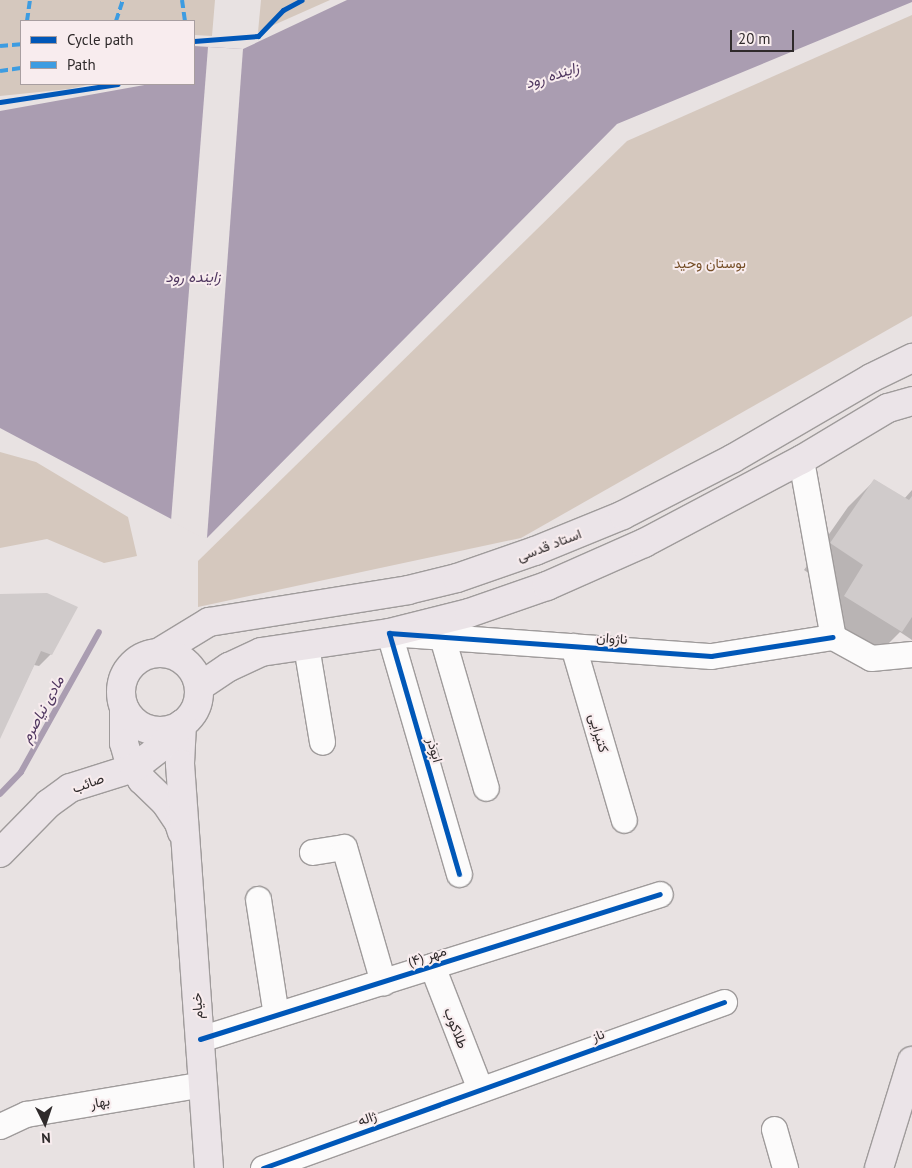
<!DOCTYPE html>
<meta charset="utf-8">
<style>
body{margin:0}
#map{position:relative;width:912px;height:1168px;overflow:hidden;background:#e8e2e2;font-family:"PT Sans",Vazirmatn,sans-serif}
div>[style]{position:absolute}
.green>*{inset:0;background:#d5c8be}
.water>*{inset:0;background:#aa9db1}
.pier>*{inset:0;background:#e8e2e2}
.shadow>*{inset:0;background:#0003}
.stream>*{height:6px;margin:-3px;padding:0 3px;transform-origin:3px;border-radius:3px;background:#aa9db1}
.building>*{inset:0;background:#d0cbcb}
.roads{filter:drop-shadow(1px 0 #9f9b9b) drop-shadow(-1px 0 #9f9b9b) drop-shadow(0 1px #9f9b9b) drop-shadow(0 -1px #9f9b9b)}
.minor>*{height:25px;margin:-12.5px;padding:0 12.5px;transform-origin:12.5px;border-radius:12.5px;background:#fcfbfb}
.major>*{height:28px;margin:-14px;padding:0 14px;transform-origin:14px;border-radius:14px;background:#ebe4e8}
.major>.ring{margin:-14px;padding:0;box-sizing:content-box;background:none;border:28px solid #ebe4e8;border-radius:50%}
.quiet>*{height:4px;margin-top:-2px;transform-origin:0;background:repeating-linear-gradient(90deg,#3d9ce1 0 8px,transparent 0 12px)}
.cycleway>*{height:5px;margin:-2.5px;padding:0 2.5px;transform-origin:2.5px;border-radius:2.5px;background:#0057b8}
span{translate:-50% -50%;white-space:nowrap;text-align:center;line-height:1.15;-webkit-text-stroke:4px #f8ecee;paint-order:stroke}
.park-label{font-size:14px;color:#754e27}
.street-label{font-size:14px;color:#2f2a2b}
.water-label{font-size:15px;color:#503760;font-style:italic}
.legend{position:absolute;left:20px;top:20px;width:175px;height:65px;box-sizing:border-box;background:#f8ecee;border:1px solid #a89ea0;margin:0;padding:6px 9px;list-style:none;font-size:15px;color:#2f2a2b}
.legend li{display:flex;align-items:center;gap:10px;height:25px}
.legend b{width:25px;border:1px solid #a89ea0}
.north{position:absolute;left:20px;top:1098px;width:50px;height:50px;-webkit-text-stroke:4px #f8ecee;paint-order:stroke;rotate:176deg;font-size:14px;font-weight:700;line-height:20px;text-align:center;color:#2f2a2b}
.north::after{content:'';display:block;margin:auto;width:18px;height:22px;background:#2f2a2b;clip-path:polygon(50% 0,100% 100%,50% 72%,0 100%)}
.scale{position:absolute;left:730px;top:30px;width:64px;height:22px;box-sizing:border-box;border:2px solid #2f2a2b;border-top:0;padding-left:6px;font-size:15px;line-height:18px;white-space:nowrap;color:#2f2a2b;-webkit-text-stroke:4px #f8ecee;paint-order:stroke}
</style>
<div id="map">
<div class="green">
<i style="clip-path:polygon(0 0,215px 0,212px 36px,194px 35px,194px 21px,21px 21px,21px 84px,92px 84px,69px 89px,0 96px)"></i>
<i style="clip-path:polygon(261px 0,330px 0,258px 32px)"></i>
<i style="clip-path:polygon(912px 15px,912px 316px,521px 538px,198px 607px,198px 561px,627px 141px)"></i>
<i style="clip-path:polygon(0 452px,36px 462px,128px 517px,137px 556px,104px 563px,47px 539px,0 548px)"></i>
</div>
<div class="water">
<i style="clip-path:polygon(347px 0,912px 0,912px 2px,617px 124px,207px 538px,0 428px,0 111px,150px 84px,194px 84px,194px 46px,243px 49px)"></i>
</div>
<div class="pier">
<i style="clip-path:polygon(208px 47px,243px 49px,207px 538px,201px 537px,171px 521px)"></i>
</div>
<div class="shadow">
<i style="clip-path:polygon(875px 480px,904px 499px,912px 490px,912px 640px,900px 632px,874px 658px,818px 623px,837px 592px,804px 570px,848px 507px)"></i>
<i style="clip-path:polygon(0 595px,51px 654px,39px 666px,34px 665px,0 736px)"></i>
</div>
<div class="stream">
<i style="left:0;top:794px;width:30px;rotate:-46deg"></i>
<i style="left:21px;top:772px;width:160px;rotate:-60.9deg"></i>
</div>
<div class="building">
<i style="clip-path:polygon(874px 479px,909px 500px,912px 496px,912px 617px,902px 632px,844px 596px,863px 565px,830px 543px)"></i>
<i style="clip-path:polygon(47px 593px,78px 607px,52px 655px,41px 651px,0 739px,0 594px)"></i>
</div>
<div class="roads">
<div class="minor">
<i style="left:801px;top:460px;width:180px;rotate:79.8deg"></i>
<i style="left:833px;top:637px;width:43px;rotate:28.9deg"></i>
<i style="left:871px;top:658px;width:41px;rotate:-5.6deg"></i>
<i style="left:442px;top:637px;width:157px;rotate:73.8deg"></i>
<i style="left:306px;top:646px;width:97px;rotate:80.5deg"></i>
<i style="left:573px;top:646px;width:181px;rotate:73.7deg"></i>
<i style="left:312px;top:852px;width:32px;rotate:-9deg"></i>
<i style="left:344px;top:847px;width:141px;rotate:73.9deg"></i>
<i style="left:459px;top:874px;width:251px;rotate:-106.2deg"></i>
<i style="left:389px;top:633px;width:323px;rotate:4.1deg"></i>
<i style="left:711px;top:656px;width:123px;rotate:-8.9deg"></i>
<i style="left:258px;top:899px;width:117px;rotate:81.2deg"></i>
<i style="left:432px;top:966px;width:132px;rotate:68.7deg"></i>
<i style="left:200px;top:1039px;width:482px;rotate:-17.5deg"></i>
<i style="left:0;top:1126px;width:29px;rotate:-25deg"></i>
<i style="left:26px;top:1114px;width:180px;rotate:-9.6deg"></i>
<i style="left:774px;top:1129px;width:41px;rotate:74.2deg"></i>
<i style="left:263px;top:1168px;width:490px;rotate:-19.8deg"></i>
</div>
<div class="major">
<i style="left:158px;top:653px;width:60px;rotate:-31.3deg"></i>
<i style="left:209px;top:622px;width:202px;rotate:-9.1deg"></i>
<i style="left:408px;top:590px;width:50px;rotate:-13.8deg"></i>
<i style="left:457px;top:578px;width:83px;rotate:-19.1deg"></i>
<i style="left:535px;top:551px;width:95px;rotate:-22.2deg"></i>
<i style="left:623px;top:515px;width:123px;rotate:-27.2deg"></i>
<i style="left:732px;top:459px;width:161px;rotate:-30.2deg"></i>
<i style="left:871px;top:378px;width:46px;rotate:-26deg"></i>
<i class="ring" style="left:121px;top:653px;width:50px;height:50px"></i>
<i style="left:199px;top:687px;width:36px;rotate:-34deg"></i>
<i style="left:229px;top:667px;width:35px;rotate:-25deg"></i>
<i style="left:261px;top:652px;width:129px;rotate:-8.4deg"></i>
<i style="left:389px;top:633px;width:82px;rotate:-14deg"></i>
<i style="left:469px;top:613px;width:83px;rotate:-19.1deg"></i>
<i style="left:547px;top:586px;width:106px;rotate:-23.9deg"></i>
<i style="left:644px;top:543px;width:178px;rotate:-27.9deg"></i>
<i style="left:801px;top:460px;width:101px;rotate:-30.9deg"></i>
<i style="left:888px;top:408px;width:25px;rotate:-16deg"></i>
<i style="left:124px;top:708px;width:35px;rotate:90deg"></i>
<i style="left:124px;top:743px;width:15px;rotate:74deg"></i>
<i style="left:128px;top:757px;width:27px;rotate:59deg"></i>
<i style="left:142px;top:780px;width:32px;rotate:44deg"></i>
<i style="left:165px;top:802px;width:25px;rotate:56deg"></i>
<i style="left:179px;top:823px;width:9px;rotate:72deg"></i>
<i style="left:182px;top:724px;width:40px;rotate:92.9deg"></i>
<i style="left:180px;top:764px;width:405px;rotate:85.9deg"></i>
<i style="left:0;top:853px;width:69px;rotate:-45.6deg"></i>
<i style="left:48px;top:804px;width:27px;rotate:-36deg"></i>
<i style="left:70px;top:788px;width:67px;rotate:-17.4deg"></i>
<i style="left:134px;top:768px;width:33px;rotate:-38deg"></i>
<i style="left:160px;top:748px;width:33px;rotate:-47deg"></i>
<i style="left:879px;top:1168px;width:112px;rotate:-72.9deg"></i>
</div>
</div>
<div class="quiet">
<i style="left:182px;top:0;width:21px;rotate:82deg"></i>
<i style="left:27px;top:21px;width:21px;rotate:-82deg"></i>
<i style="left:116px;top:21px;width:22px;rotate:-72deg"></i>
<i style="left:0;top:46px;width:21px;rotate:-5deg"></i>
<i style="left:0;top:71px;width:21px;rotate:-8deg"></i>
</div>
<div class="cycleway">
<i style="left:194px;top:41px;width:64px;rotate:-4.5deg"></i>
<i style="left:258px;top:36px;width:36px;rotate:-46deg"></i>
<i style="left:283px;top:10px;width:21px;rotate:-28deg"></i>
<i style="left:0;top:102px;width:119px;rotate:-8.7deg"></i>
<i style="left:459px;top:874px;width:251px;rotate:-106.2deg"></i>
<i style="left:389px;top:633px;width:323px;rotate:4.1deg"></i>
<i style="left:711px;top:656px;width:123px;rotate:-8.9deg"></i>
<i style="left:200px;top:1039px;width:482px;rotate:-17.5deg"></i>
<i style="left:263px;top:1168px;width:490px;rotate:-19.8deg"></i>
</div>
<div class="park-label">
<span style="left:710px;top:263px">بوستان وحید</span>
</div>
<div class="street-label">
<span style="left:549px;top:545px;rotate:-21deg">استاد قدسی</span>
<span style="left:612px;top:638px;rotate:4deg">ناژوان</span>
<span style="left:599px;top:733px;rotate:74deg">کتیرایی</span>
<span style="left:435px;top:750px;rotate:74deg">ابوذر</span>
<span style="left:88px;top:783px;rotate:-20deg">صائب</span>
<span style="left:427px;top:956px;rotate:-18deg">مهر (۴)</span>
<span style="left:197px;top:1006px;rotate:-94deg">خیام</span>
<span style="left:456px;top:1028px;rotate:69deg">طلاکوب</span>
<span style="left:598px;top:1035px;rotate:-20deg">ناز</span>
<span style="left:100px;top:1102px;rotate:-10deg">بهار</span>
<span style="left:367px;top:1118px;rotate:-20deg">ژاله</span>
</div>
<div class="water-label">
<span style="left:552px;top:75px;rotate:-18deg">زاینده رود</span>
<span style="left:193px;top:277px">زاینده رود</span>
<span style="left:42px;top:709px;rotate:-61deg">مادی نیاصرم</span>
</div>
<ul class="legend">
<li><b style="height:6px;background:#0057b8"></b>Cycle path</li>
<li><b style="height:6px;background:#3d9ce1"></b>Path</li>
</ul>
<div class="north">N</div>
<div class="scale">20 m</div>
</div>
